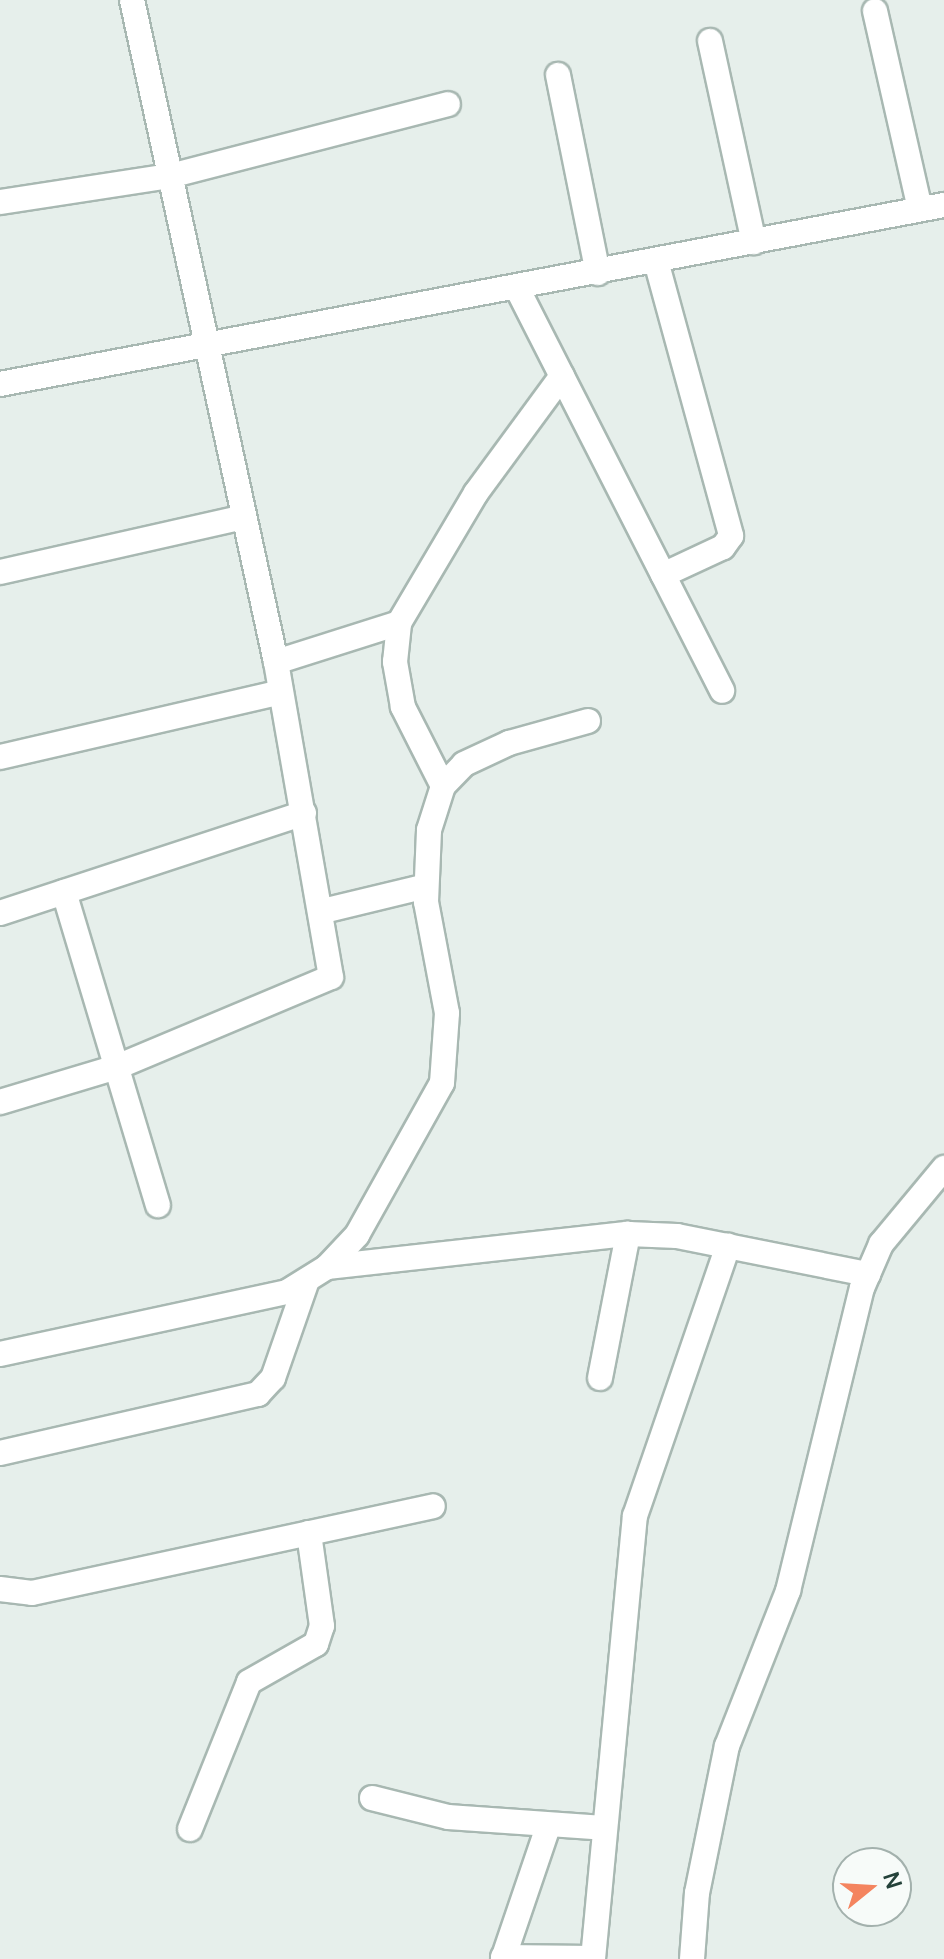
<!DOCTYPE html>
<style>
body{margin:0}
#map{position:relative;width:944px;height:1959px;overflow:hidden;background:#e6efeb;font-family:Manrope,sans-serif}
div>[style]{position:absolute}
.roads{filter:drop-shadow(2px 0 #a8b8b2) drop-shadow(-2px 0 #a8b8b2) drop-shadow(0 2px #a8b8b2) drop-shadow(0 -2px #a8b8b2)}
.street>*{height:24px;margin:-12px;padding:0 12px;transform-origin:12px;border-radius:12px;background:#fff}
span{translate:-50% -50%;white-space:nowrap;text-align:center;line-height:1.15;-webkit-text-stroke:8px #f7fbf9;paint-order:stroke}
.north{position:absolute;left:832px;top:1847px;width:80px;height:80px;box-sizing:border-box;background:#f7fbf9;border:2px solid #a3b1ad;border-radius:50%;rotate:72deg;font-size:22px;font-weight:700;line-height:32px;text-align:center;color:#24423a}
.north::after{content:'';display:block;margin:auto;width:28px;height:36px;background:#f4845f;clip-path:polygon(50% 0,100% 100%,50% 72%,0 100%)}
</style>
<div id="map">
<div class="roads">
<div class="street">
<i style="left:875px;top:11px;width:203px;rotate:77.2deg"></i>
<i style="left:710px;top:41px;width:206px;rotate:77.7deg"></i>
<i style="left:558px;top:75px;width:202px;rotate:78.6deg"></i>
<i style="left:0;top:202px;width:172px;rotate:-8.7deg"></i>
<i style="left:170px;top:176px;width:287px;rotate:-14.5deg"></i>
<i style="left:656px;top:261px;width:285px;rotate:74.7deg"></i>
<i style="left:731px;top:536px;width:14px;rotate:126deg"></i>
<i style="left:723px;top:547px;width:66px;rotate:155deg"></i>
<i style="left:517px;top:288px;width:452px;rotate:63deg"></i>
<i style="left:0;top:384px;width:961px;rotate:-10.74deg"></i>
<i style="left:0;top:572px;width:250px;rotate:-12.7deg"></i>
<i style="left:276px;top:662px;width:129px;rotate:-17.6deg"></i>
<i style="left:0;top:757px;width:288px;rotate:-13deg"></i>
<i style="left:443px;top:786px;width:89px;rotate:-116.9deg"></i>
<i style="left:403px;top:707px;width:46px;rotate:-100.1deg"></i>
<i style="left:395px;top:662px;width:39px;rotate:-84deg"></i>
<i style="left:399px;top:623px;width:151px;rotate:-59.4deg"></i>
<i style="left:476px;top:493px;width:145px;rotate:-53.7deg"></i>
<i style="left:64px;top:892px;width:327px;rotate:73.3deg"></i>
<i style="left:323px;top:911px;width:106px;rotate:-13.6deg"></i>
<i style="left:0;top:913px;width:320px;rotate:-18.2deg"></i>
<i style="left:0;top:1102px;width:122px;rotate:-16.7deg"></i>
<i style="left:117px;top:1067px;width:232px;rotate:-22.8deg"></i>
<i style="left:331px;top:977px;width:320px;rotate:-99.9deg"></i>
<i style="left:276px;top:662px;width:677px;rotate:-102.27deg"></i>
<i style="left:327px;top:1267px;width:303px;rotate:-6.3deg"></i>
<i style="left:628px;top:1234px;width:49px;rotate:2.3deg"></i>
<i style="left:677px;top:1236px;width:195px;rotate:11.3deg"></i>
<i style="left:0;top:1354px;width:294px;rotate:-12.2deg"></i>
<i style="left:287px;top:1292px;width:47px;rotate:-32deg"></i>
<i style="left:327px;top:1267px;width:44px;rotate:-46.8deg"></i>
<i style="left:357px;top:1235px;width:174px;rotate:-60.8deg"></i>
<i style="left:442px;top:1083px;width:70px;rotate:-85.9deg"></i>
<i style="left:447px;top:1013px;width:113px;rotate:-100.7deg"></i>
<i style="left:426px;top:902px;width:72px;rotate:-87.6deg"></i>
<i style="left:429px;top:830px;width:46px;rotate:-72.3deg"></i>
<i style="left:443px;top:786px;width:30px;rotate:-46deg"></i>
<i style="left:464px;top:764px;width:50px;rotate:-25deg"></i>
<i style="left:509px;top:743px;width:82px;rotate:-15.6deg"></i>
<i style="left:600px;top:1378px;width:147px;rotate:-79deg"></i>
<i style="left:0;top:1453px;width:265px;rotate:-12.9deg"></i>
<i style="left:258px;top:1394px;width:22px;rotate:-47deg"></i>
<i style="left:273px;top:1378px;width:101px;rotate:-70.8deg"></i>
<i style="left:0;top:1589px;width:32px;rotate:7deg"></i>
<i style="left:32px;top:1593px;width:410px;rotate:-12.2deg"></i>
<i style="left:372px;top:1798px;width:78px;rotate:14deg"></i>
<i style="left:448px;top:1817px;width:156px;rotate:4deg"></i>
<i style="left:190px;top:1829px;width:158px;rotate:-68.1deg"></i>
<i style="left:249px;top:1682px;width:77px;rotate:-29.6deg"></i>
<i style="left:316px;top:1644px;width:19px;rotate:-72deg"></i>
<i style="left:322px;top:1626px;width:94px;rotate:-98deg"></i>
<i style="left:503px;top:1957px;width:90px;rotate:0.6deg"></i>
<i style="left:503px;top:1959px;width:139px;rotate:-71.2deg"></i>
<i style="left:593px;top:1959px;width:445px;rotate:-84.6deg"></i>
<i style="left:635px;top:1516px;width:286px;rotate:-71deg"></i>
<i style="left:692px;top:1959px;width:66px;rotate:-85.7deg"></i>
<i style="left:697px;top:1893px;width:150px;rotate:-78.5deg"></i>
<i style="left:727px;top:1746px;width:167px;rotate:-68.5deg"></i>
<i style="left:788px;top:1591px;width:312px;rotate:-76.3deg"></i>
<i style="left:862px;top:1288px;width:48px;rotate:-66.6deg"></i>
<i style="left:881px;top:1244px;width:99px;rotate:-50.3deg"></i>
</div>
</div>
<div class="north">N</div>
</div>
